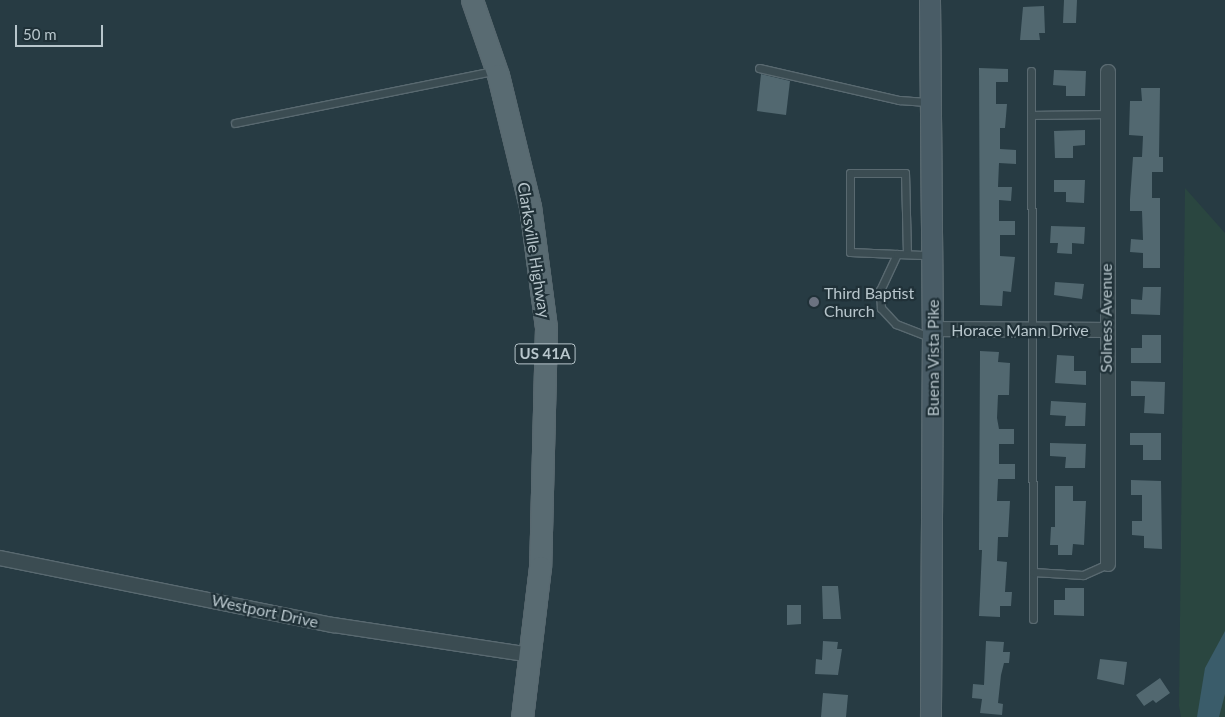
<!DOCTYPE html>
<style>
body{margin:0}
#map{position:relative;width:1225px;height:717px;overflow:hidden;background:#273b43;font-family:Lato,sans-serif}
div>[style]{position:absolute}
.green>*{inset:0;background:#2a4640}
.water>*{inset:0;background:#3a5c6a}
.building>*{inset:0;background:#526870}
.roads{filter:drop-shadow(1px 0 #596970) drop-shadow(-1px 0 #596970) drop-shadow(0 1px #596970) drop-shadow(0 -1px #596970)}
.lane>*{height:7px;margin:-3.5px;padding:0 3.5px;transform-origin:3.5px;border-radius:3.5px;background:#3b4c52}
.street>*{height:14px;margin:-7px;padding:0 7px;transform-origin:7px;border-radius:7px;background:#3b4c52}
.secondary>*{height:20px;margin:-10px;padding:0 10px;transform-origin:10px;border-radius:10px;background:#495c66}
.primary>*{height:21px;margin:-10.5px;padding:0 10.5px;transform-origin:10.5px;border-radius:10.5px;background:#596b72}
.dots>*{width:14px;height:14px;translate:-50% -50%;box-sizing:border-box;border:2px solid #203138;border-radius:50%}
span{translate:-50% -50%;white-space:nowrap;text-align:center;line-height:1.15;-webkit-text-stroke:4.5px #203138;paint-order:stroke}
.shield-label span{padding:1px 4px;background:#203138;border:1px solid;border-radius:4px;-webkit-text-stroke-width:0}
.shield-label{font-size:15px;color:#b8c6cc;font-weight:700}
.street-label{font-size:16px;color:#b8c6cc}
.poi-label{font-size:16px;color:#b8c6cc}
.left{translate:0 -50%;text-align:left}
.scale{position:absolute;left:15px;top:25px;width:88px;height:22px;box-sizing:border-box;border:2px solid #b8c6cc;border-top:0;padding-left:6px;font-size:15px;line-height:18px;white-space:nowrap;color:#b8c6cc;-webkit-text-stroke:4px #203138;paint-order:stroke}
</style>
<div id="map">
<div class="green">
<i style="clip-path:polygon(1185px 188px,1225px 233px,1225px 717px,1181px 717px,1179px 706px)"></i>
</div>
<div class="water">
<i style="clip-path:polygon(1225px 631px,1225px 694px,1219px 717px,1197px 717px,1205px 668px)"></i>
</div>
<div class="building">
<i style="clip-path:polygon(1064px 0,1077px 0,1076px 23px,1063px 23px)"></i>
<i style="clip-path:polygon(1044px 6px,1045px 33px,1039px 33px,1040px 40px,1020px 40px,1023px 7px)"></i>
<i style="clip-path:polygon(979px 68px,1008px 69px,1008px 82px,996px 82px,996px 104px,1007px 104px,1005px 128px,1000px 128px,1000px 149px,1016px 150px,1016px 164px,999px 163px,998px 187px,1012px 187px,1011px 201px,999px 200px,999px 221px,1015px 221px,1015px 235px,1000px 235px,1000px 256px,1015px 257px,1011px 292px,1003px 291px,1002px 306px,980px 305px)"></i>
<i style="clip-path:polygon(1054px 70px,1086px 71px,1085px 96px,1066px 96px,1066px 86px,1053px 85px)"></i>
<i style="clip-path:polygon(761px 74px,790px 81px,786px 115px,757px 111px)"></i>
<i style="clip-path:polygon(1141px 88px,1160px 88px,1159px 157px,1163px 157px,1163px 172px,1152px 172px,1152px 198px,1160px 198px,1160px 268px,1143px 268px,1143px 253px,1130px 252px,1131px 239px,1143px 240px,1142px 211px,1130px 211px,1130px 199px,1133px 157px,1142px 157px,1143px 136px,1129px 135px,1130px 101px,1142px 101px)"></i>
<i style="clip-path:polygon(1085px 130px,1085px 145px,1073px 146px,1073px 158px,1055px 158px,1054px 131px)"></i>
<i style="clip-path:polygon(1054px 180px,1085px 180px,1084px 203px,1066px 202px,1066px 192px,1054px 192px)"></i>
<i style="clip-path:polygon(1051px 226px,1085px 227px,1084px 244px,1072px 243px,1072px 254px,1057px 253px,1058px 243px,1050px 243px)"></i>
<i style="clip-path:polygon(1055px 282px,1084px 284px,1082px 299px,1054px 295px)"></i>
<i style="clip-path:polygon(1143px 287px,1161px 287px,1160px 315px,1131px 314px,1131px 299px,1142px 300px)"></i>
<i style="clip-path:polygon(1142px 335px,1161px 335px,1161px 363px,1131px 363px,1131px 348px,1142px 348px)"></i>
<i style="clip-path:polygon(980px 351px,999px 352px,998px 362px,1010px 363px,1009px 395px,998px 395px,997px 418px,999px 429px,1014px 429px,1014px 444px,999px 444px,999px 464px,1015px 464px,1015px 479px,998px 479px,997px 501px,1010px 501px,1008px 537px,998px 537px,997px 561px,1007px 562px,1005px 592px,1012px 592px,1011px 606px,1000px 606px,1000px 617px,979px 616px,982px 550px,979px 550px)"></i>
<i style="clip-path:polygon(1057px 355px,1074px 356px,1074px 371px,1086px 371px,1086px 385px,1055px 383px)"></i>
<i style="clip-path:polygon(1131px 381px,1165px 382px,1164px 414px,1144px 413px,1145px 396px,1131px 396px)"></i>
<i style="clip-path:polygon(1051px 401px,1086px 403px,1085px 426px,1065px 426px,1066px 416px,1050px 415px)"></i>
<i style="clip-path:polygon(1130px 433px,1161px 433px,1161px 460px,1143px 460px,1143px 445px,1130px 445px)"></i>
<i style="clip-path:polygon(1050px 443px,1086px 444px,1085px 468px,1065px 468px,1066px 457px,1050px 456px)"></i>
<i style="clip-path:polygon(1131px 480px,1161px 481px,1162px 549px,1144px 548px,1144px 536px,1132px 535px,1132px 521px,1142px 521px,1142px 495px,1131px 495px)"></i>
<i style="clip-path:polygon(1055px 486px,1073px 486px,1073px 501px,1086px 501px,1084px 545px,1073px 544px,1072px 555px,1058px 555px,1058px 545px,1050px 545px,1051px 527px,1055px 527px)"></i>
<i style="clip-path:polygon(822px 586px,838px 586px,841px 619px,823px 619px)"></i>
<i style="clip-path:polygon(1065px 588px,1084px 588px,1084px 616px,1054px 615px,1054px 600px,1065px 600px)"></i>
<i style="clip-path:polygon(787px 605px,801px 605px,801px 624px,787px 625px)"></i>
<i style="clip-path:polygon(823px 641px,838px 642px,837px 649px,842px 649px,838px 675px,815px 674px,816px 659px,822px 660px)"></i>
<i style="clip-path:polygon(986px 641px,1004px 642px,1003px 652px,1010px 652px,1009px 663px,1004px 663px,1001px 675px,998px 703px,1003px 704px,1002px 715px,980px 713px,982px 699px,972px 698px,973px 684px,984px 685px)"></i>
<i style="clip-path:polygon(1100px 659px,1127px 662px,1124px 685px,1097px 679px)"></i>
<i style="clip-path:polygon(1160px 678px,1170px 693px,1156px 703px,1153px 700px,1144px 706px,1136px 695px)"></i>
<i style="clip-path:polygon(823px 693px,848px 695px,846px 717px,821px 717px)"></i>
</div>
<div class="roads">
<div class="lane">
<i style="left:759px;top:68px;width:144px;rotate:12.9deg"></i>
<i style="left:899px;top:100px;width:31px;rotate:4deg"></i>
<i style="left:1031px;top:71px;width:548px;rotate:89.79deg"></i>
<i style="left:1032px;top:115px;width:76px;rotate:-0.8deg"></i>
<i style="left:235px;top:123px;width:263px;rotate:-11.4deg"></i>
<i style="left:897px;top:254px;width:40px;rotate:115deg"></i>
<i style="left:880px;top:290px;width:18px;rotate:87deg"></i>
<i style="left:881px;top:308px;width:22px;rotate:47deg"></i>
<i style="left:896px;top:324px;width:36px;rotate:21deg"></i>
<i style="left:907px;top:254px;width:81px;rotate:-91.4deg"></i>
<i style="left:905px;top:173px;width:55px;rotate:180deg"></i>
<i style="left:850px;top:173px;width:79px;rotate:90deg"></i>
<i style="left:850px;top:252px;width:47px;rotate:2.4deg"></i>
<i style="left:897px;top:254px;width:33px;rotate:2deg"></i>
<i style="left:1033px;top:572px;width:50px;rotate:3.4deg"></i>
<i style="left:1083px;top:575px;width:27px;rotate:-24deg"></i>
</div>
<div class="street">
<i style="left:933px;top:329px;width:173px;rotate:0.3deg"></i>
<i style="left:0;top:558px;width:340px;rotate:11.4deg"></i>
<i style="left:333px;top:625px;width:201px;rotate:8.6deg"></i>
<i style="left:1108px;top:564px;width:492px;rotate:-90deg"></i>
</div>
<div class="secondary">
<i style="left:930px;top:0;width:329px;rotate:89.5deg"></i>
<i style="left:933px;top:329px;width:388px;rotate:90.3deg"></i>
</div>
<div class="primary">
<i style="left:472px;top:0;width:79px;rotate:70.9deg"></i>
<i style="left:498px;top:75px;width:135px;rotate:76.3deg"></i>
<i style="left:530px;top:206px;width:123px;rotate:82.5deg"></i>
<i style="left:546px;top:328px;width:239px;rotate:91.4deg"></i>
<i style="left:540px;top:567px;width:151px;rotate:96.8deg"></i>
</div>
</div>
<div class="dots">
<i style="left:814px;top:302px;background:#6b7280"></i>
</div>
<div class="shield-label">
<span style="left:545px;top:354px">US 41A</span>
</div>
<div class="street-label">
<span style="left:534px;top:250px;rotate:81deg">Clarksville Highway</span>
<span style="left:1106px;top:318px;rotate:-90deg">Solness Avenue</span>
<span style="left:1020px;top:330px">Horace Mann Drive</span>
<span style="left:933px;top:358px;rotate:-90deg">Buena Vista Pike</span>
<span style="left:265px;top:611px;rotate:12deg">Westport Drive</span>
</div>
<div class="poi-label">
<span class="left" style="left:824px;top:302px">Third Baptist<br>Church</span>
</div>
<div class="scale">50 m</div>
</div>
